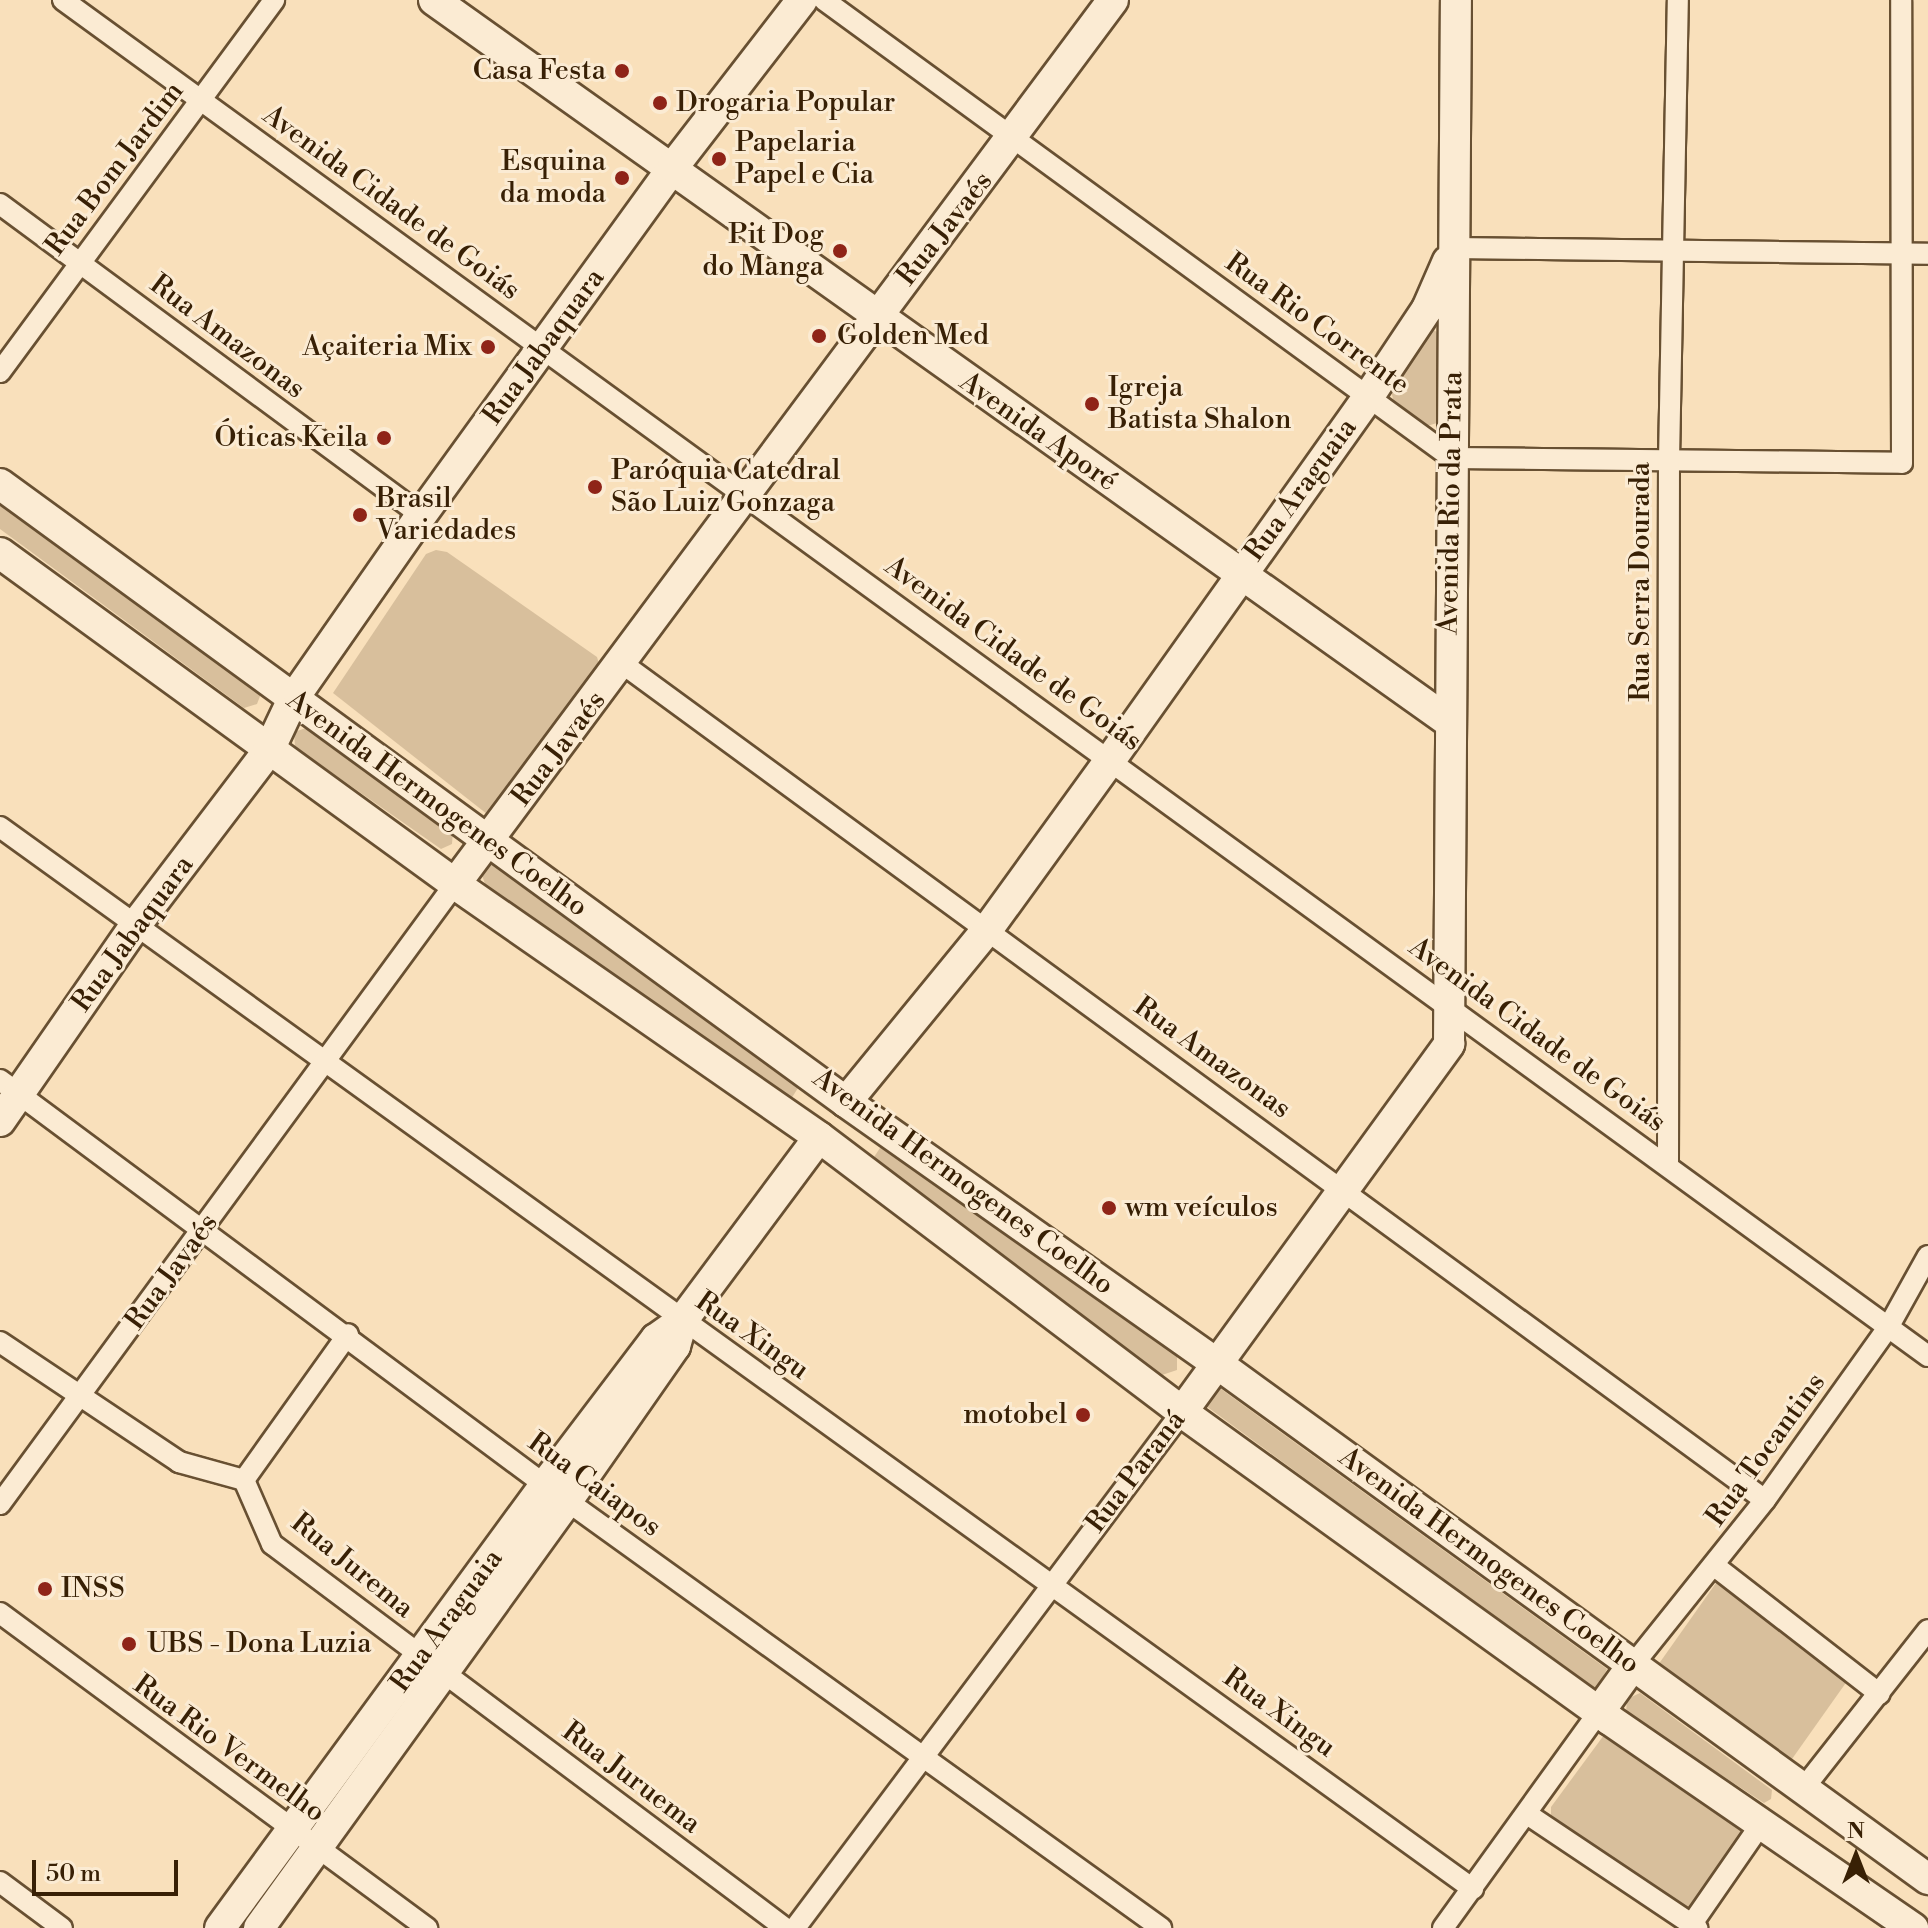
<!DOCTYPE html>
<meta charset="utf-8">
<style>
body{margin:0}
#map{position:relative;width:1928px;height:1928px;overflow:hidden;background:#f9e0bb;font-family:"Libre Bodoni",serif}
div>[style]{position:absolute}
.green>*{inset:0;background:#d8bf9c}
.roads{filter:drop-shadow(2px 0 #685032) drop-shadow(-2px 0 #685032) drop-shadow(0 2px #685032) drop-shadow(0 -2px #685032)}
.street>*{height:20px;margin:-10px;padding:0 10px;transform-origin:10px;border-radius:10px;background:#fbebd3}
.secondary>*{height:30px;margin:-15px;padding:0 15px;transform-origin:15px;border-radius:15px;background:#fbebd3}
.dots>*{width:22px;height:22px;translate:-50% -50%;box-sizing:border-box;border:4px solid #fbebd3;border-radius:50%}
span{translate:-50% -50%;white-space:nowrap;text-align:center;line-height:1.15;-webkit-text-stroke:6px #fbebd3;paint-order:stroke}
.poi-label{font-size:28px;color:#382005}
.right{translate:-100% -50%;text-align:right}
.left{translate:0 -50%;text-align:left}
.street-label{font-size:28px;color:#382005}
.north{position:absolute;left:1816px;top:1816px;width:80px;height:80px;-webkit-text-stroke:6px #fbebd3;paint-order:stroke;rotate:0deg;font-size:22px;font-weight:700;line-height:32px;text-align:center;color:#382005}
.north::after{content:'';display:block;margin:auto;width:28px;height:36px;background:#382005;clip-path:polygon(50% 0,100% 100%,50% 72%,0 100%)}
.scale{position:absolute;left:32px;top:1860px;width:146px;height:36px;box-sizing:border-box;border:4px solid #382005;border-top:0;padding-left:10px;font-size:24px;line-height:28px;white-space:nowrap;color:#382005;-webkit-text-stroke:6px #fbebd3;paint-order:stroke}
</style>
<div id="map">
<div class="green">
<i style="clip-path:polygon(1431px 328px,1438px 333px,1437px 423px,1427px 426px,1393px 399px,1390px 386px)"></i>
<i style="clip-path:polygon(0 498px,262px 691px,257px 704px,244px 708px,0 529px)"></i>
<i style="clip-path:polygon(436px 550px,447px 552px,597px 657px,600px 667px,487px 814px,333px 693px,426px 554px)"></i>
<i style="clip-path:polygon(309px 727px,453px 831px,452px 844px,441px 849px,295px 747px,294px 732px)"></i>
<i style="clip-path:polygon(493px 861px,803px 1080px,786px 1107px,485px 884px,481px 872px)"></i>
<i style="clip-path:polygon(884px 1142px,1177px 1354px,1177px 1370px,1162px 1375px,870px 1163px)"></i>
<i style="clip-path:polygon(1217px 1386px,1607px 1669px,1596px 1691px,1206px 1406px)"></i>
<i style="clip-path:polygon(1716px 1583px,1850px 1677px,1792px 1759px,1658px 1665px)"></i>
<i style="clip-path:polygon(1640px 1693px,1772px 1790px,1771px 1799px,1764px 1803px,1626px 1713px,1627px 1699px)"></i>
<i style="clip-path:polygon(1604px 1735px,1747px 1826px,1687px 1911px,1551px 1815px,1551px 1807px)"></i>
</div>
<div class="roads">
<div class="street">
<i style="left:63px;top:0;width:2306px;rotate:36.02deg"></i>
<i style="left:824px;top:0;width:777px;rotate:36.1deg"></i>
<i style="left:1452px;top:458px;width:450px;rotate:0.6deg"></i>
<i style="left:1902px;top:463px;width:463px;rotate:-90.1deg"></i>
<i style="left:0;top:204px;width:523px;rotate:36.45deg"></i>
<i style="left:1454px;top:248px;width:474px;rotate:0.7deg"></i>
<i style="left:0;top:372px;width:462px;rotate:-53.6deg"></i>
<i style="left:623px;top:664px;width:1415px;rotate:36.21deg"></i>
<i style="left:0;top:827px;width:1816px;rotate:35.79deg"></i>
<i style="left:0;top:1080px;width:679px;rotate:36.62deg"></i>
<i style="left:545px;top:1485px;width:759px;rotate:35.72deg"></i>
<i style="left:1668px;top:1165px;width:705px;rotate:-89.92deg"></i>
<i style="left:1669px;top:460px;width:460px;rotate:-88.9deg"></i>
<i style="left:0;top:1342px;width:216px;rotate:33.8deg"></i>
<i style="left:179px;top:1462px;width:67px;rotate:15.5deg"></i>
<i style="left:244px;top:1480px;width:70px;rotate:66.4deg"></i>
<i style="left:272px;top:1544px;width:641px;rotate:36.82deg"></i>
<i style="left:244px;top:1480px;width:179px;rotate:-54.5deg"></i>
<i style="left:0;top:1504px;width:769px;rotate:-53.73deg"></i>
<i style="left:1716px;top:1567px;width:207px;rotate:37.8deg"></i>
<i style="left:0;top:1613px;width:531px;rotate:36.42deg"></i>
<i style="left:1632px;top:1666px;width:213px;rotate:-51.3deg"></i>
<i style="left:1765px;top:1500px;width:214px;rotate:-54.5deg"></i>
<i style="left:1889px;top:1326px;width:80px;rotate:-60.9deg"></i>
<i style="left:1803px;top:1789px;width:202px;rotate:-51.8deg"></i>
<i style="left:1527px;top:1814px;width:205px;rotate:33.8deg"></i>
<i style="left:0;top:1882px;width:77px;rotate:36.6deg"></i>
<i style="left:795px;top:1928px;width:645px;rotate:-53.13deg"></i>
<i style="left:1443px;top:1928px;width:266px;rotate:-54.2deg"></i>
<i style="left:1689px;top:1928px;width:126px;rotate:-55.3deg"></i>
</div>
<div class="secondary">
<i style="left:434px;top:0;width:1244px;rotate:35.41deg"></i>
<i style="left:0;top:484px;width:1048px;rotate:36.15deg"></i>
<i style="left:846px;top:1102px;width:451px;rotate:35.2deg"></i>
<i style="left:1215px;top:1362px;width:881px;rotate:35.95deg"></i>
<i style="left:0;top:553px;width:563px;rotate:36.03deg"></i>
<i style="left:455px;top:884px;width:443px;rotate:34.8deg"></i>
<i style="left:819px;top:1137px;width:455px;rotate:37.1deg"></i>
<i style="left:1182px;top:1412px;width:527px;rotate:35.74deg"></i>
<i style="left:1610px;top:1720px;width:368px;rotate:34.5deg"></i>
<i style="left:455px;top:884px;width:1102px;rotate:-53.34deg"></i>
<i style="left:846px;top:1102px;width:222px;rotate:-50.7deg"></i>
<i style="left:987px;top:930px;width:211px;rotate:-54.1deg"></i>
<i style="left:1111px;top:759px;width:445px;rotate:-54.6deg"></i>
<i style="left:1369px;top:396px;width:105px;rotate:-56.3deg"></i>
<i style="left:1427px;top:309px;width:52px;rotate:-66.4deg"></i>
<i style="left:0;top:1121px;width:237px;rotate:-55.3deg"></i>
<i style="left:135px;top:926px;width:221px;rotate:-52.7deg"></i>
<i style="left:269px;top:750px;width:56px;rotate:-64.8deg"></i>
<i style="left:293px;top:699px;width:217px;rotate:-55.1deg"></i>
<i style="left:417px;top:521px;width:437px;rotate:-54.1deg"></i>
<i style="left:673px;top:167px;width:211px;rotate:-52.3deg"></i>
<i style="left:1182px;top:1412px;width:455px;rotate:-54deg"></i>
<i style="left:1449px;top:1044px;width:1044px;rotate:-89.62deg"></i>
<i style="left:1599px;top:1712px;width:57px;rotate:-54.3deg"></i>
<i style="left:220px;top:1928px;width:549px;rotate:-53.73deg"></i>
<i style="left:545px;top:1485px;width:183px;rotate:-52.8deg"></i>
<i style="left:656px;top:1339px;width:32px;rotate:-35deg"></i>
<i style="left:682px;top:1321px;width:229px;rotate:-53.3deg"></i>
<i style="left:259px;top:1928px;width:526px;rotate:-54.2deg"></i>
<i style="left:567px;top:1501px;width:189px;rotate:-55.1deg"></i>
<i style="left:675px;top:1346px;width:15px;rotate:-74deg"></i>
</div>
</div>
<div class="dots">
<i style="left:622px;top:71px;background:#8f2418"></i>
<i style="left:660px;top:103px;background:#8f2418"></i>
<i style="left:719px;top:159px;background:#8f2418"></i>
<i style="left:622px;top:178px;background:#8f2418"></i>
<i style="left:840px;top:251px;background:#8f2418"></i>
<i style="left:819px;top:336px;background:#8f2418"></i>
<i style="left:488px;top:347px;background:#8f2418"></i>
<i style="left:1092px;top:404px;background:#8f2418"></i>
<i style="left:384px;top:438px;background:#8f2418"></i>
<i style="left:595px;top:487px;background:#8f2418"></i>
<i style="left:360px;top:515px;background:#8f2418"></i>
<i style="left:1109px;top:1208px;background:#8f2418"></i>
<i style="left:1083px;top:1415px;background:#8f2418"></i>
<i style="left:45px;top:1589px;background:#8f2418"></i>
<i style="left:129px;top:1644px;background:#8f2418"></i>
</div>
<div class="poi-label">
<span class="right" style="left:606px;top:71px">Casa Festa</span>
<span class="left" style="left:676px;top:103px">Drogaria Popular</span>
<span class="left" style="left:735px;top:159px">Papelaria<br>Papel e Cia</span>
<span class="right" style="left:606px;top:178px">Esquina<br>da moda</span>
<span class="right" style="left:824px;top:251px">Pit Dog<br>do Manga</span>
<span class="left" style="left:837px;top:336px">Golden Med</span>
<span class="right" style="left:472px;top:347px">Açaiteria Mix</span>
<span class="left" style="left:1108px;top:404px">Igreja<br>Batista Shalon</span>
<span class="right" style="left:368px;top:438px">Óticas Keila</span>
<span class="left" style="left:611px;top:487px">Paróquia Catedral<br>São Luiz Gonzaga</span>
<span class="left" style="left:376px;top:515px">Brasil<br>Variedades</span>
<span class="left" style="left:1125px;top:1208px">wm veículos</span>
<span class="right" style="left:1067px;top:1415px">motobel</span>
<span class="left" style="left:61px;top:1589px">INSS</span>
<span class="left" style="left:147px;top:1644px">UBS - Dona Luzia</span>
</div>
<div class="street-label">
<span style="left:115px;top:169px;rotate:-53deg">Rua Bom Jardim</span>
<span style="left:391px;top:203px;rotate:36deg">Avenida Cidade de Goiás</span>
<span style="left:945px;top:229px;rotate:-52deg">Rua Javaés</span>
<span style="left:1317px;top:324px;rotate:36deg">Rua Rio Corrente</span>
<span style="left:227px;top:337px;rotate:37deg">Rua Amazonas</span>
<span style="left:544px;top:347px;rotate:-54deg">Rua Jabaquara</span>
<span style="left:1038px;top:432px;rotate:35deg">Avenida Aporé</span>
<span style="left:1301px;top:490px;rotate:-54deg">Rua Araguaia</span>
<span style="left:1451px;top:503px;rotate:-89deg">Avenida Rio da Prata</span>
<span style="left:1641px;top:582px;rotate:-90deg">Rua Serra Dourada</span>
<span style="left:1013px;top:654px;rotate:36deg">Avenida Cidade de Goiás</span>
<span style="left:559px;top:749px;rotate:-53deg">Rua Javaés</span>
<span style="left:437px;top:804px;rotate:36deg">Avenida Hermogenes Coelho</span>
<span style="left:133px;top:934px;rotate:-54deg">Rua Jabaquara</span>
<span style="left:1537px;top:1035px;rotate:36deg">Avenida Cidade de Goiás</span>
<span style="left:1212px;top:1058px;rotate:36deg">Rua Amazonas</span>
<span style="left:963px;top:1182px;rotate:36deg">Avenida Hermogenes Coelho</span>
<span style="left:172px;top:1272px;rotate:-54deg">Rua Javaés</span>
<span style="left:752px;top:1336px;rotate:35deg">Rua Xingu</span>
<span style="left:1766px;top:1450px;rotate:-54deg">Rua Tocantins</span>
<span style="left:1136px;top:1472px;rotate:-53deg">Rua Paraná</span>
<span style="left:594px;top:1485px;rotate:36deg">Rua Caiapos</span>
<span style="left:1489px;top:1561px;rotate:36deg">Avenida Hermogenes Coelho</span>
<span style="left:352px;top:1566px;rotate:39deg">Rua Jurema</span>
<span style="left:447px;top:1621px;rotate:-54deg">Rua Araguaia</span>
<span style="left:1279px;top:1713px;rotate:36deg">Rua Xingu</span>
<span style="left:229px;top:1749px;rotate:36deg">Rua Rio Vermelho</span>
<span style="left:631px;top:1778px;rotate:37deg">Rua Juruema</span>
</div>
<div class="north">N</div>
<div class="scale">50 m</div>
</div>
